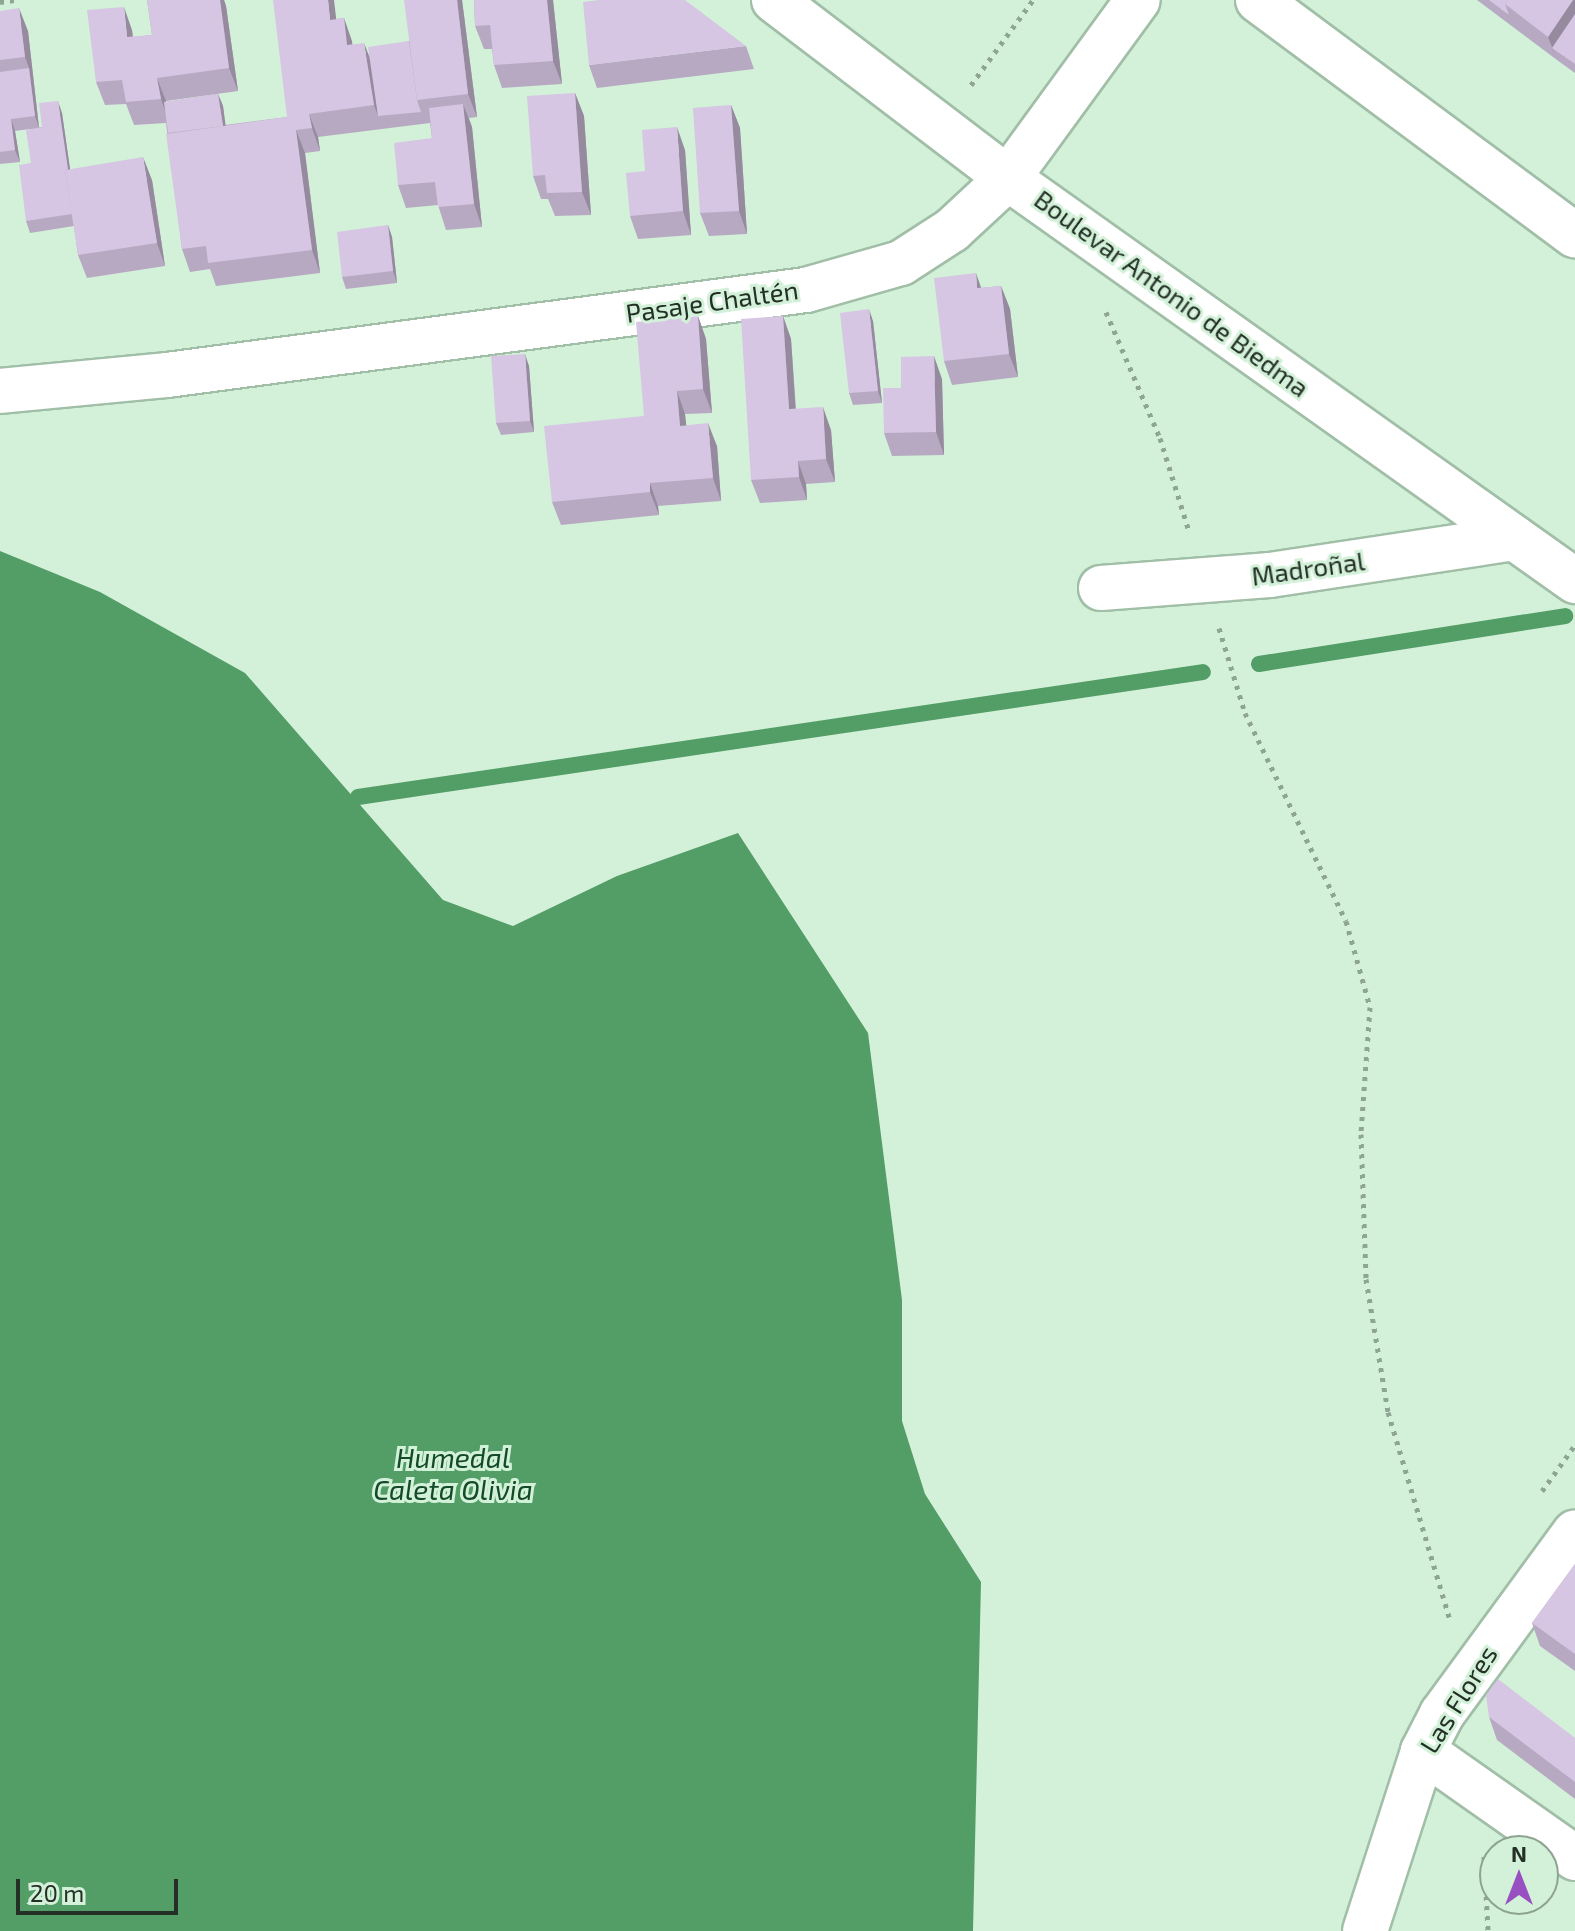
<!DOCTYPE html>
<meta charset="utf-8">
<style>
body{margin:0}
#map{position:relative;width:1575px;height:1931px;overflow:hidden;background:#d3f1d9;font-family:"Exo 2",sans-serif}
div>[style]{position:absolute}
.water>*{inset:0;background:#539d67}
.stream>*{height:16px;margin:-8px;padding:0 8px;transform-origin:8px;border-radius:8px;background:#539d67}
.path>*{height:5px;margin-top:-2.5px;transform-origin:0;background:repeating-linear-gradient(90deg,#8fa593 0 4px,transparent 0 10px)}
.roads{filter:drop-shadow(2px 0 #a1bea7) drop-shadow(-2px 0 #a1bea7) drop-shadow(0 2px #a1bea7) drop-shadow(0 -2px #a1bea7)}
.street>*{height:44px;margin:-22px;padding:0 22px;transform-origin:22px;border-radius:22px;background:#fff}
.secondary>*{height:44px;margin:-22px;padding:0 22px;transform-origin:22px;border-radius:22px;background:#fff}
.wall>*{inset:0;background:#b8a9c3}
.shaded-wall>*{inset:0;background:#968a9f}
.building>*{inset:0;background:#d6c5e3}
span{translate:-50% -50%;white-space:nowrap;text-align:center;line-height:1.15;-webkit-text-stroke:6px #d3f1d9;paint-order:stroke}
.street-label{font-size:26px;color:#242f26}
.water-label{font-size:28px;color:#134a27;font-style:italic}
.north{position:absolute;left:1479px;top:1835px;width:80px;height:80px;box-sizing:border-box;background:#d3f1d9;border:2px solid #8da391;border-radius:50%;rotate:0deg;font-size:22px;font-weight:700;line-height:32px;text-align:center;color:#242f26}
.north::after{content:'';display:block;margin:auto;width:28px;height:36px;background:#984fc2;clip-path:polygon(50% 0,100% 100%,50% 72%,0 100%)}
.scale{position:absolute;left:16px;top:1879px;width:162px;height:36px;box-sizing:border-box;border:4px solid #242f26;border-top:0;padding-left:10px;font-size:24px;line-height:28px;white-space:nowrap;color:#242f26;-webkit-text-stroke:6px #d3f1d9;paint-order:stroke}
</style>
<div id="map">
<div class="water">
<i style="clip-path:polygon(0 551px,100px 592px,245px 673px,443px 900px,513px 926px,617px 876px,738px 833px,868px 1033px,902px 1300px,902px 1421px,925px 1494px,981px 1582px,973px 1931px,0 1931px)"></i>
</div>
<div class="stream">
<i style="left:1259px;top:664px;width:310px;rotate:-8.9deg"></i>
<i style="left:358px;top:797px;width:854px;rotate:-8.41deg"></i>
</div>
<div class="path">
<i style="left:0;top:2px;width:14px;rotate:-8deg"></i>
<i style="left:971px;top:85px;width:105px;rotate:-53.9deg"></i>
<i style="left:1106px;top:312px;width:137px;rotate:66.8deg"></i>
<i style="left:1160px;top:438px;width:97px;rotate:72.7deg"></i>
<i style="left:1219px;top:628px;width:89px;rotate:73deg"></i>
<i style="left:1245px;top:713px;width:231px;rotate:64.1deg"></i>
<i style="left:1346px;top:921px;width:89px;rotate:74.4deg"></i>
<i style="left:1370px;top:1007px;width:127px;rotate:94.1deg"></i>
<i style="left:1361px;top:1134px;width:145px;rotate:88deg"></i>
<i style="left:1366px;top:1279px;width:135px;rotate:80.6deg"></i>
<i style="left:1388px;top:1412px;width:217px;rotate:73.4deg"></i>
<i style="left:1542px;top:1491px;width:57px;rotate:-54.3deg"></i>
<i style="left:1484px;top:1856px;width:75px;rotate:86.9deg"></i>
</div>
<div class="roads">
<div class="street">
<i style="left:0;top:391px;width:168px;rotate:-5.5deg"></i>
<i style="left:167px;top:375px;width:645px;rotate:-7.58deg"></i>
<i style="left:806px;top:290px;width:99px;rotate:-15.9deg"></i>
<i style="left:901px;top:263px;width:61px;rotate:-32.9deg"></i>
<i style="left:952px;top:230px;width:76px;rotate:-42.9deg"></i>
<i style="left:1008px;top:178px;width:220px;rotate:-53.9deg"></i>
<i style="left:1101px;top:588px;width:169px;rotate:-4.4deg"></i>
<i style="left:1270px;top:575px;width:247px;rotate:-8.6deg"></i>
<i style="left:1423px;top:1751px;width:186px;rotate:35.1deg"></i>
</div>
<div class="secondary">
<i style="left:774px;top:0;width:294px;rotate:37.3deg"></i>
<i style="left:1008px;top:178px;width:696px;rotate:35.4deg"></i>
<i style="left:1258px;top:0;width:395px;rotate:36.6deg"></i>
<i style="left:1365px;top:1931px;width:189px;rotate:-72.1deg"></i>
<i style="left:1423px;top:1751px;width:42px;rotate:-62.8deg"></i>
<i style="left:1442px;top:1714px;width:225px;rotate:-53.8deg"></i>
</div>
</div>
<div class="wall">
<i style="clip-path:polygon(147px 0,224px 0,226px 6px,238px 91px,166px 101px,166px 102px,218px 94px,223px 106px,225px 125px,287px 117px,336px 19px,344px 18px,352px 45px,369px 56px,409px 41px,462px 0,477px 117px,469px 118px,472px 127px,482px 227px,446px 230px,438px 205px,406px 208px,398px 185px,432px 138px,430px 123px,318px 137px,320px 151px,305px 153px,320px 273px,216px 286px,210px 269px,190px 272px,182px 249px,166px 123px,134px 125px,126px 104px,105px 105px,96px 82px,132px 30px,133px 37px,152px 35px)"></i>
<i style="clip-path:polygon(474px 0,553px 0,562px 84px,502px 88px,494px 65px,492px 49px,484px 49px,475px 26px)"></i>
<i style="clip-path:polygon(1477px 0,1575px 0,1575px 73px,1557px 60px)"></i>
<i style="clip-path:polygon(0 11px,28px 31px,39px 127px,42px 127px,62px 113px,70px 169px,152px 180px,165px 266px,87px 278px,78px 255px,74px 226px,30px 233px,26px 221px,31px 163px,30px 129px,15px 131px,20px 162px,0 164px)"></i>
<i style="clip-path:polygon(746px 46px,754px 69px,597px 88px,589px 65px)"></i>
<i style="clip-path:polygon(575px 93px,584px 116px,591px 215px,555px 216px,548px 199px,541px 199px,533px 176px)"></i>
<i style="clip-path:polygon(731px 105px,740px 128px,747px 234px,709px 236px,700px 213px)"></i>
<i style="clip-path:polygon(685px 150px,691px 235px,638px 239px,630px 216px,645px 171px)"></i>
<i style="clip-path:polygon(388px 225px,392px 237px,397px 283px,346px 289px,342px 277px)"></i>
<i style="clip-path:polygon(1001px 286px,1010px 309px,1018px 377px,952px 385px,944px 361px,981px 288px)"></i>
<i style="clip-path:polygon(698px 316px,706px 339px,712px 413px,685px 414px,686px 425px,717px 446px,721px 501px,658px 506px,659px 515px,561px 525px,552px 502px,644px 416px)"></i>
<i style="clip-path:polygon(783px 316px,791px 339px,796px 409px,831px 430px,835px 482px,806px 484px,807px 500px,760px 503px,751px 480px)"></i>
<i style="clip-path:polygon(873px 321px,882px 403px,853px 405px,849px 393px)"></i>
<i style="clip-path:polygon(529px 366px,534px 432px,501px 435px,496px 423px)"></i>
<i style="clip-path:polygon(942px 379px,944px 455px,892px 456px,884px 433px,901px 388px)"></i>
<i style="clip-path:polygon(1575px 1564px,1575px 1671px,1540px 1646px,1532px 1623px)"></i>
<i style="clip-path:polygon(1489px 1717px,1575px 1738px,1575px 1799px,1497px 1740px)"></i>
</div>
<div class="shaded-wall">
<i style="clip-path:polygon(220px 0,224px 0,226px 6px,238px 91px,229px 68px)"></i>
<i style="clip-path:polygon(328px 0,334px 0,339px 43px,330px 20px)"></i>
<i style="clip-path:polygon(457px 0,462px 0,477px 117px,468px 94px)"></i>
<i style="clip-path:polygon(547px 0,553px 0,562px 84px,553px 61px)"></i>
<i style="clip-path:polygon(1573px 0,1575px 0,1575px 32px,1552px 48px,1557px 60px,1548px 37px)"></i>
<i style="clip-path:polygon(124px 7px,132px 30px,135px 60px,127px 37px)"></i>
<i style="clip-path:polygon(19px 8px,28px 31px,39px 128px,35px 116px,29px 68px,25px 57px)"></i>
<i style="clip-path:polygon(344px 18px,352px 41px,355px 68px,347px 45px)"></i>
<i style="clip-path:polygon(364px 43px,373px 66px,378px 116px,374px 105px)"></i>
<i style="clip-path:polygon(157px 78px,166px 101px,169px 122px,161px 99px)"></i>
<i style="clip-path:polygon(575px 93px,584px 116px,591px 215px,582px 192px)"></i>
<i style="clip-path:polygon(218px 94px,223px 106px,229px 150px,225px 138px)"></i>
<i style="clip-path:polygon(58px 101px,62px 113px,78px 225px,74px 214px)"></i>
<i style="clip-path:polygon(463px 104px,472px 127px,482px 227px,474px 204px)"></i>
<i style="clip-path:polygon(731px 105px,740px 128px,747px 234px,739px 211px)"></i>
<i style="clip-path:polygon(309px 114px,318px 137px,320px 151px,312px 128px)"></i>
<i style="clip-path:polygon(11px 119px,15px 131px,20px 162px,15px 150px)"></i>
<i style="clip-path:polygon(677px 127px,685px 150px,691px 235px,683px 211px)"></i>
<i style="clip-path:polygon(296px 130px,305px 153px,320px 273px,312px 250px)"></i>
<i style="clip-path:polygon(143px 157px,152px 180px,165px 266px,157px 243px)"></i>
<i style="clip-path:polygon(388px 225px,392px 237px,397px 283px,393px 271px)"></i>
<i style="clip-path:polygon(976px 273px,984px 296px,977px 288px)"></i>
<i style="clip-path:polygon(1001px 286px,1010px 309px,1018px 377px,1009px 354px)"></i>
<i style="clip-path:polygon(869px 309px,873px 321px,882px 403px,878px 391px)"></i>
<i style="clip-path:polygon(698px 316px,706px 339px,712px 413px,703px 389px)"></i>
<i style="clip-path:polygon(783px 316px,791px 339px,797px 432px,789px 409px)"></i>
<i style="clip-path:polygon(525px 354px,529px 366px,534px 432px,530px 421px)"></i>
<i style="clip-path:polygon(934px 356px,942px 379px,944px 455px,936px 432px)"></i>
<i style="clip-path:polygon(677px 391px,685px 414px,689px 449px,680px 426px)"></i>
<i style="clip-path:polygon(823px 407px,831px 430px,835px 482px,826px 459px)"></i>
<i style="clip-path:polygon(708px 423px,717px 446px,721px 501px,713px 478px)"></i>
<i style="clip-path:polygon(798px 461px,806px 484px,807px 500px,799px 477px)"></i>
<i style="clip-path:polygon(650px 483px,658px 506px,659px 515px,650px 492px)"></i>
</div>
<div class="building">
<i style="clip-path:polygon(147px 0,220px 0,229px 68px,157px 78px,161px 99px,126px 102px,122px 80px,96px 82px,87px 10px,124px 7px,127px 37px,152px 35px)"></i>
<i style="clip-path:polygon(273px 0,328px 0,330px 20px,344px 18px,347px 45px,364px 43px,374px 105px,309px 114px,312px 128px,296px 130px,312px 250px,208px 263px,206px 246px,182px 249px,166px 134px,287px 117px)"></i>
<i style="clip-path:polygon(404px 0,457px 0,468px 94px,417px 100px)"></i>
<i style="clip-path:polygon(474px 0,547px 0,553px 61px,494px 65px,490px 25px,475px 26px)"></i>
<i style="clip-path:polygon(599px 0,685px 0,746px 46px,589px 65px,583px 2px)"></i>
<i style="clip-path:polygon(1489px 0,1507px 0,1505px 4px,1509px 15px)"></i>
<i style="clip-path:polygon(1507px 0,1573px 0,1548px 37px,1505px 4px)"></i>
<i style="clip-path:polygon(19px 8px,25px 57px,0 60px,0 11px)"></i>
<i style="clip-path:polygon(1575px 14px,1575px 64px,1552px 48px)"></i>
<i style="clip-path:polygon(409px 41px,417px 100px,421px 112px,378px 116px,368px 47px)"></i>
<i style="clip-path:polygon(29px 68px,35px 116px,11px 119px,15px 150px,0 152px,0 72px)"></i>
<i style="clip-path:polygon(575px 93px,582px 192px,547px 193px,545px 175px,533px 176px,527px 96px)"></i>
<i style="clip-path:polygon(218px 94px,223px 126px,168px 133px,164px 102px)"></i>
<i style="clip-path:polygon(58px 101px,68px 169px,65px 170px,72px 214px,26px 221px,19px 165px,31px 163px,26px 130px,42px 127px,39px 103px)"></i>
<i style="clip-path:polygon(463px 104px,474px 204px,438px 207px,435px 182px,398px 185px,394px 143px,432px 138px,429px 108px)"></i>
<i style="clip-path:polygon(731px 105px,739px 211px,700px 213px,693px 108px)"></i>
<i style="clip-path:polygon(677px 127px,683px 211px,630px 216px,626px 173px,645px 171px,642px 130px)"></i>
<i style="clip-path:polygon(143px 157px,157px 243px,78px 255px,65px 170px)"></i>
<i style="clip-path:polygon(388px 225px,393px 271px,342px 277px,337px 232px)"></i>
<i style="clip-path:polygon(976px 273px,977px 288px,1001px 286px,1009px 354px,944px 361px,934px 278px)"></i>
<i style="clip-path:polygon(869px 309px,878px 391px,849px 393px,840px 313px)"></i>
<i style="clip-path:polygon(698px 316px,703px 389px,677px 391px,680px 426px,708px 423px,713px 478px,650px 483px,650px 492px,552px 502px,544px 426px,644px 416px,636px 322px)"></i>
<i style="clip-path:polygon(783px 316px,789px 409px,823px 407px,826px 459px,798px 461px,799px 477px,751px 480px,741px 319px)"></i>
<i style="clip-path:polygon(525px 354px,530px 421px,496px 423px,491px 356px)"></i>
<i style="clip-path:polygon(934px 356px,936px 432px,884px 433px,883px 388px,901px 388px,901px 357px)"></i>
<i style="clip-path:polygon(1575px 1564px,1575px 1654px,1532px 1623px)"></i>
<i style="clip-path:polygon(1498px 1679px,1575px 1738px,1575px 1782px,1489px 1717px,1486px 1695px)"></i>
</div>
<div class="street-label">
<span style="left:1172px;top:293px;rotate:36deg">Boulevar Antonio de Biedma</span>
<span style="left:712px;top:301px;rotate:-8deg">Pasaje Chaltén</span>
<span style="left:1308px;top:568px;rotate:-8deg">Madroñal</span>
<span style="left:1458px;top:1699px;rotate:-58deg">Las Flores</span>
</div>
<div class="water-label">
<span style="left:453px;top:1473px">Humedal<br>Caleta Olivia</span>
</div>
<div class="north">N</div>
<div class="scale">20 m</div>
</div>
